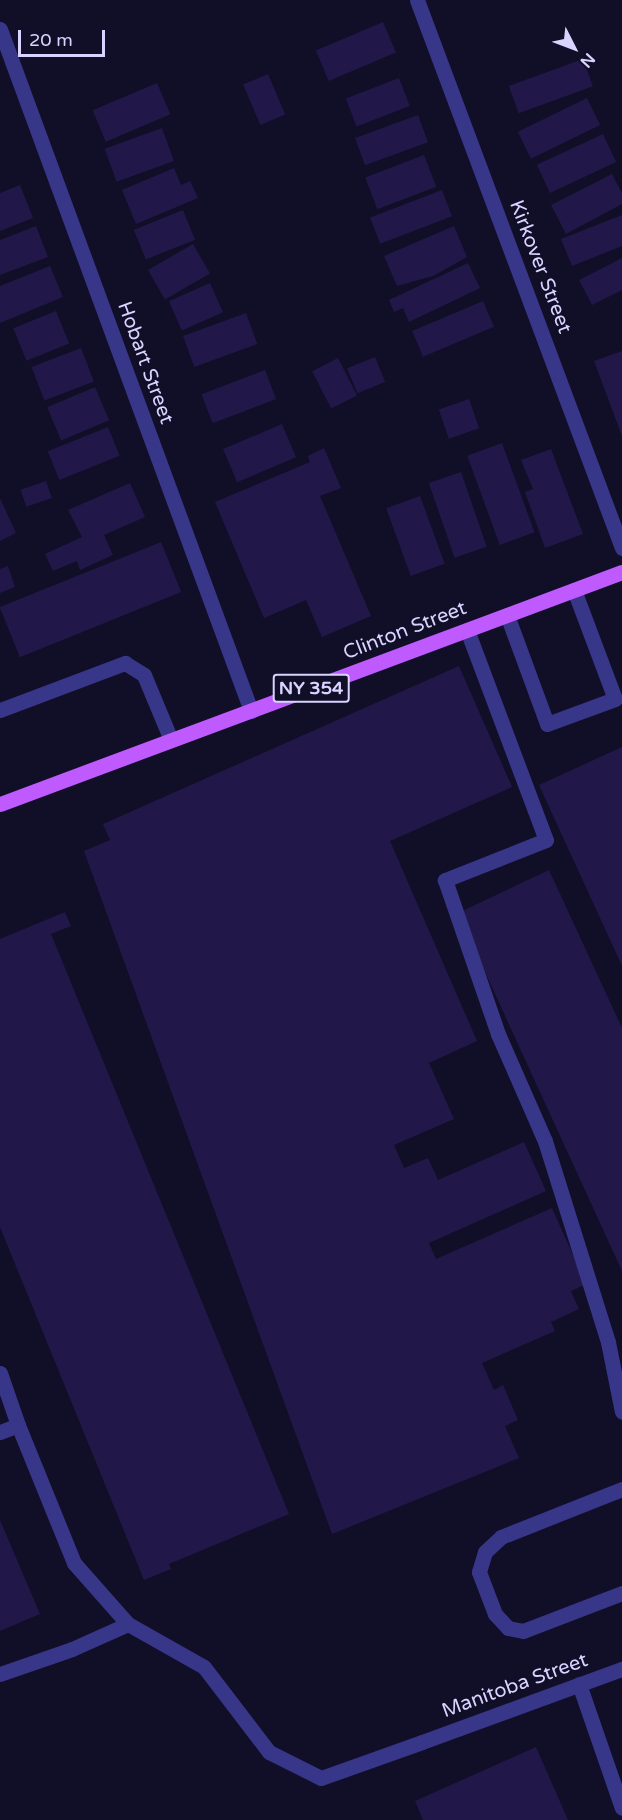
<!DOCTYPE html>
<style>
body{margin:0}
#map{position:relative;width:622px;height:1820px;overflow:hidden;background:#110e27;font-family:"Varela Round",sans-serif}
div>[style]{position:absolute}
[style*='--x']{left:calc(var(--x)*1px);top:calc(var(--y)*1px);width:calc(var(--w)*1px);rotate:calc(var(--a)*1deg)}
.building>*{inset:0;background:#211849;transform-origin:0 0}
.lane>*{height:15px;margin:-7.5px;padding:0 7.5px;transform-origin:7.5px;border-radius:7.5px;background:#373689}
.street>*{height:15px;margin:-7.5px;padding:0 7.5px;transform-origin:7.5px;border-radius:7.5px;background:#373689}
.primary>*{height:15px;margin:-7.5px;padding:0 7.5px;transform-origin:7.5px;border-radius:7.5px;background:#bf5aff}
span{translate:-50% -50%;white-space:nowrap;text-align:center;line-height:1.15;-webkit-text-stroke:5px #110e27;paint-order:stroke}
.shield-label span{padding:2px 4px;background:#110e27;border:2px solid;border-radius:4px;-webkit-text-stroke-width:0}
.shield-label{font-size:18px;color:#d8d3ff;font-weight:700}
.street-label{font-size:20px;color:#d8d3ff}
.north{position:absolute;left:544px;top:18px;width:60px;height:60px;-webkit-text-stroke:4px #110e27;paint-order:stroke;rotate:132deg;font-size:16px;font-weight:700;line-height:24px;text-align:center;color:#d8d3ff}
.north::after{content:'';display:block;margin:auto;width:21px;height:27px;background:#d8d3ff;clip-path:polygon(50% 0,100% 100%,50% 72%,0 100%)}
.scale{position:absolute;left:18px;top:30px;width:87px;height:27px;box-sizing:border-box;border:3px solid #d8d3ff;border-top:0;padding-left:8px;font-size:18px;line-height:21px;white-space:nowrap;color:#d8d3ff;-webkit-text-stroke:4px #110e27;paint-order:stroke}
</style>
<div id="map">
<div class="building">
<i style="left:383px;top:22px;width:33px;height:73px;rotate:67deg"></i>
<i style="left:583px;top:59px;width:29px;height:79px;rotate:70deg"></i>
<i style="left:268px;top:74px;width:44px;height:27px;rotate:67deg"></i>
<i style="left:399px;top:78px;width:30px;height:57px;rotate:69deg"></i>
<i style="left:157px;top:83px;width:34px;height:70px;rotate:67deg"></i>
<i style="left:587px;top:98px;width:30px;height:77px;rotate:64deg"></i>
<i style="left:418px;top:115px;width:29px;height:67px;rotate:70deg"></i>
<i style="left:162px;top:128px;width:35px;height:61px;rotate:70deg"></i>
<i style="left:603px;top:134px;width:31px;height:73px;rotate:65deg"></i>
<i style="left:424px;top:155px;width:34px;height:63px;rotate:69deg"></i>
<i style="clip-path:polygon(174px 168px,181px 185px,190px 181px,198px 198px,136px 224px,122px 190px)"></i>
<i style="clip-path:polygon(612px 174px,622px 193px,622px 204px,566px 234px,551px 205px)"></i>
<i style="clip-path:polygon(20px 185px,33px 218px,0 231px,0 193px)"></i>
<i style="left:442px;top:190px;width:28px;height:77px;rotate:69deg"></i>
<i style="left:183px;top:210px;width:32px;height:53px;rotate:68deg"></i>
<i style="clip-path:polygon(622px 215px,622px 246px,572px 266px,561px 239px)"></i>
<i style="clip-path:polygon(36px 226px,48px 257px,0 275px,0 240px)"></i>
<i style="clip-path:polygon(454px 226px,467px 257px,433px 276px,397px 286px,384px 256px)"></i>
<i style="left:193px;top:244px;width:34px;height:52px;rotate:60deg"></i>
<i style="clip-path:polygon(622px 258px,622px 290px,592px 305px,579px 280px)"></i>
<i style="clip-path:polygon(468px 263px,480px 288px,409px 322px,403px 308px,394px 312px,389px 300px)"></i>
<i style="clip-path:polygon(50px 266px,63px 297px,0 323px,0 286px)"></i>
<i style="left:210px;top:283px;width:32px;height:45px;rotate:66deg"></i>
<i style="left:483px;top:301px;width:28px;height:77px;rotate:67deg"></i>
<i style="left:56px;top:311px;width:35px;height:46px;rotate:68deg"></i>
<i style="left:246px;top:313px;width:33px;height:67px;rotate:70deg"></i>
<i style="left:81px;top:348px;width:36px;height:53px;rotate:69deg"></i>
<i style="clip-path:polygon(622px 351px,622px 436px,594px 361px)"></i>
<i style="left:375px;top:357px;width:27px;height:30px;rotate:68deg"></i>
<i style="left:338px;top:358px;width:42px;height:29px;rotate:63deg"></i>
<i style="left:265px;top:370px;width:31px;height:68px;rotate:69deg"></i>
<i style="left:95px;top:387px;width:36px;height:52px;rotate:67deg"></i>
<i style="left:469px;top:399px;width:31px;height:32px;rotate:71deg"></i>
<i style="left:282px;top:424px;width:36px;height:64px;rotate:67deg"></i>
<i style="left:108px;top:427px;width:31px;height:65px;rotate:68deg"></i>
<i style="left:502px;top:443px;width:95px;height:37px;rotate:70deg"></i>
<i style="clip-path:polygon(324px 448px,341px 488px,320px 496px,371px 616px,322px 637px,306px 600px,264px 618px,215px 502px,310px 462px,308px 456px)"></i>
<i style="clip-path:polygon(551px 449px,583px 534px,545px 548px,525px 492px,533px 489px,521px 460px)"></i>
<i style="left:461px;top:472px;width:79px;height:34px;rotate:71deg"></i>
<i style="left:46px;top:481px;width:18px;height:27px;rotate:71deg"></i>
<i style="clip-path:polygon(130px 483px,145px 517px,104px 535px,113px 555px,80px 570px,77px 561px,53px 571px,45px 554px,82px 537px,68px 510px)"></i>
<i style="left:420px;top:496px;width:72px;height:36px;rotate:70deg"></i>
<i style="clip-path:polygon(0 498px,16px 533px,0 541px)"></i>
<i style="left:161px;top:542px;width:54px;height:174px;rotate:68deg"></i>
<i style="clip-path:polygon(8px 566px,15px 587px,0 593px,0 569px)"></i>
<i style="clip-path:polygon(459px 666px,512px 787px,390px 841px,477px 1041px,429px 1063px,454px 1119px,394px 1145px,404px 1168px,428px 1158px,438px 1180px,524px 1142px,546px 1191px,429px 1243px,436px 1259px,552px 1208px,586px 1284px,571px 1291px,579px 1309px,551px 1322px,555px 1331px,482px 1363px,494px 1390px,503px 1385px,518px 1420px,505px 1426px,519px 1458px,332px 1534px,84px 851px,110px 840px,103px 824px)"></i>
<i style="clip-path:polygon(622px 747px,622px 966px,539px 785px)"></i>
<i style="clip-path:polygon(549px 870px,622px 1028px,622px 1271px,458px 913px)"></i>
<i style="clip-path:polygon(65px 912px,71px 926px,51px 934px,289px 1514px,169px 1564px,171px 1569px,144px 1580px,0 1227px,0 939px)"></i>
<i style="clip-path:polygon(0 1520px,40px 1614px,0 1631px)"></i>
<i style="clip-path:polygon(536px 1747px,568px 1820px,423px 1820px,415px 1801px)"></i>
</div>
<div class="lane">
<i style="--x:507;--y:615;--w:116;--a:69.8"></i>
<i style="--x:547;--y:724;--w:72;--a:-20.2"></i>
<i style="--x:615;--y:699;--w:116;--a:-110.6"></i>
<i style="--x:467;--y:630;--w:224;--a:69.4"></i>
<i style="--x:546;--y:840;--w:109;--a:158.4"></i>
<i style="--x:445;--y:880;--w:163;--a:71"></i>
<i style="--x:498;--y:1034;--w:117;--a:66.3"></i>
<i style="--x:545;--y:1141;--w:211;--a:72.6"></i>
<i style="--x:608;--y:1342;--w:71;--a:78.7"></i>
<i style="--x:0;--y:710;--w:134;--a:-20.6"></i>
<i style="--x:125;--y:663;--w:22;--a:32"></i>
<i style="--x:144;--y:675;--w:70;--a:67.4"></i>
<i style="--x:0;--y:1373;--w:55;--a:70.9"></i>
<i style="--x:0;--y:1432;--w:19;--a:-21"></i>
<i style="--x:18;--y:1425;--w:149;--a:67.9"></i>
<i style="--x:74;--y:1563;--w:81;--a:48.5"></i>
<i style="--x:128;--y:1624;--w:87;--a:29.5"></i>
<i style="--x:204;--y:1667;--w:107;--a:52.6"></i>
<i style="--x:269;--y:1752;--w:58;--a:26.6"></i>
<i style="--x:321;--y:1778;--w:107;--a:-19.6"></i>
<i style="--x:622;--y:1489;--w:130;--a:158.4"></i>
<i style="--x:501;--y:1537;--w:22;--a:137"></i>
<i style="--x:485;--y:1552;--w:21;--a:107"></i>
<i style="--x:479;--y:1572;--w:45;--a:69.1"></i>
<i style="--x:495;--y:1614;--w:19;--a:47"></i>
<i style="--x:508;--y:1628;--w:15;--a:11"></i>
<i style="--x:523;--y:1631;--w:106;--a:-21"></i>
<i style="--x:0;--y:1674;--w:76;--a:-19.1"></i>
<i style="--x:72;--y:1649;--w:61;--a:-24.1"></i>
<i style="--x:579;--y:1684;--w:131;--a:70.9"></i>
</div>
<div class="street">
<i style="--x:417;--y:0;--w:585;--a:69.49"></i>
<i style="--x:0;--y:29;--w:727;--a:69.79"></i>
<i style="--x:422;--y:1742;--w:213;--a:-20.1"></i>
</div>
<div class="primary">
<i style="--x:0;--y:804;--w:664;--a:-20.46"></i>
</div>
<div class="shield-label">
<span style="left:311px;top:688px">NY 354</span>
</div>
<div class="street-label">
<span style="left:540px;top:267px;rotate:69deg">Kirkover Street</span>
<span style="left:145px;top:363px;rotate:70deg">Hobart Street</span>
<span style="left:405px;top:631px;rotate:-21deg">Clinton Street</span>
<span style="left:515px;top:1686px;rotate:-20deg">Manitoba Street</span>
</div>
<div class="north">N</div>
<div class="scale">20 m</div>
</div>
